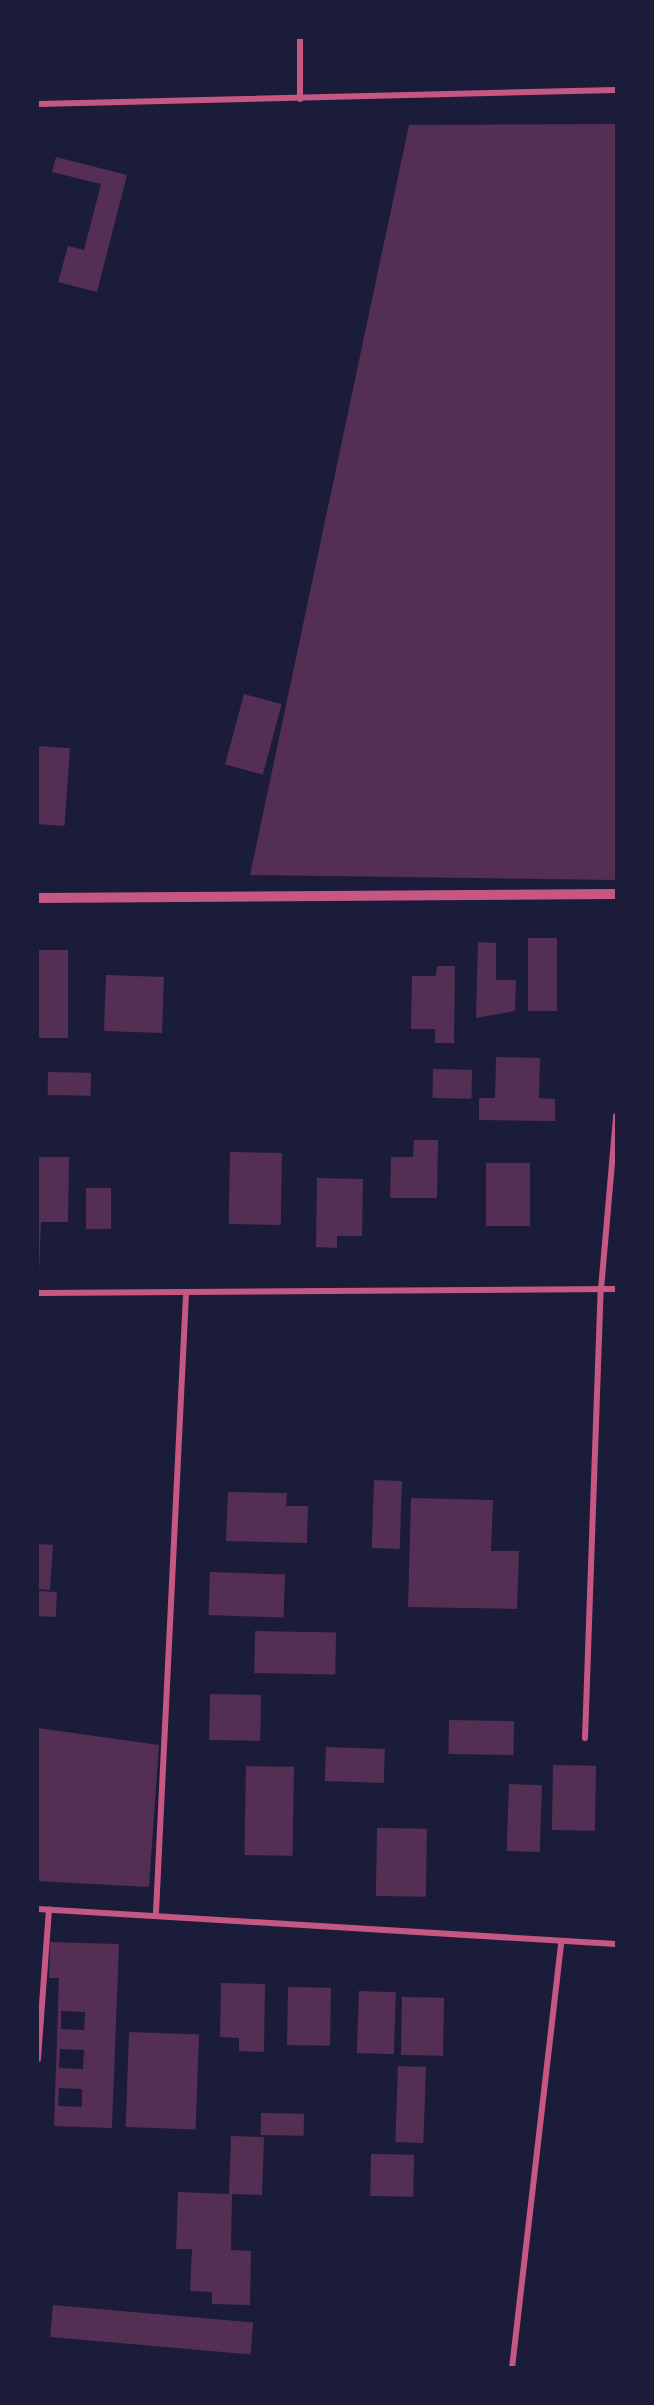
<!DOCTYPE html>
<style>
body{margin:0}
#map{position:relative;width:654px;height:2405px;overflow:hidden;background:#1b1b3a;font-family:Helvetica,sans-serif}
div>[style]{position:absolute}
[style*='--x']{left:calc(var(--x)*1px);top:calc(var(--y)*1px);width:calc(var(--w)*1px);rotate:calc(var(--a)*1deg)}
.building>*{inset:0;background:#542f53;transform-origin:0 0}
.minor>*{height:6px;margin:-3px;padding:0 3px;transform-origin:3px;border-radius:3px;background:#c65784}
.tertiary>*{height:10px;margin:-5px;padding:0 5px;transform-origin:5px;border-radius:5px;background:#c65784}
span{translate:-50% -50%;white-space:nowrap;text-align:center;line-height:1.15;-webkit-text-stroke:6px #1b1b3a;paint-order:stroke}
.frame{position:absolute;inset:0;border:39px solid #1b1b3a;pointer-events:none}
</style>
<div id="map">
<div class="building">
<i style="clip-path:polygon(616px 124px,616px 880px,250px 875px,409px 125px)"></i>
<i style="clip-path:polygon(56px 157px,127px 175px,97px 292px,58px 282px,68px 246px,84px 250px,101px 184px,52px 172px)"></i>
<i style="left:244px;top:694px;width:39px;height:73px;rotate:15deg"></i>
<i style="left:38px;top:746px;width:32px;height:78px;rotate:4deg"></i>
<i style="left:528px;top:938px;width:29px;height:73px"></i>
<i style="clip-path:polygon(478px 942px,496px 943px,496px 980px,516px 980px,515px 1011px,476px 1018px)"></i>
<i style="left:38px;top:950px;width:30px;height:88px"></i>
<i style="clip-path:polygon(437px 966px,455px 966px,454px 1043px,435px 1043px,435px 1029px,411px 1029px,412px 976px,436px 976px)"></i>
<i style="left:106px;top:975px;width:58px;height:56px;rotate:2deg"></i>
<i style="clip-path:polygon(496px 1057px,540px 1058px,539px 1098px,555px 1099px,555px 1121px,479px 1120px,479px 1098px,495px 1098px)"></i>
<i style="left:433px;top:1069px;width:39px;height:29px;rotate:1deg"></i>
<i style="left:48px;top:1072px;width:43px;height:23px;rotate:1deg"></i>
<i style="clip-path:polygon(414px 1140px,438px 1140px,437px 1198px,390px 1198px,391px 1157px,413px 1157px)"></i>
<i style="left:230px;top:1152px;width:52px;height:72px;rotate:1deg"></i>
<i style="clip-path:polygon(38px 1157px,69px 1157px,68px 1222px,41px 1222px,39px 1273px)"></i>
<i style="left:486px;top:1163px;width:44px;height:63px"></i>
<i style="clip-path:polygon(317px 1178px,363px 1179px,362px 1236px,337px 1236px,337px 1248px,316px 1247px)"></i>
<i style="left:86px;top:1188px;width:25px;height:41px"></i>
<i style="left:374px;top:1480px;width:28px;height:68px;rotate:2deg"></i>
<i style="clip-path:polygon(228px 1492px,287px 1493px,286px 1506px,308px 1506px,307px 1543px,226px 1541px)"></i>
<i style="clip-path:polygon(411px 1498px,493px 1500px,491px 1551px,519px 1551px,517px 1609px,408px 1607px)"></i>
<i style="left:38px;top:1544px;width:15px;height:45px;rotate:4deg"></i>
<i style="left:210px;top:1572px;width:75px;height:43px;rotate:2deg"></i>
<i style="left:38px;top:1591px;width:19px;height:25px;rotate:3deg"></i>
<i style="left:255px;top:1631px;width:81px;height:42px;rotate:1deg"></i>
<i style="left:210px;top:1694px;width:51px;height:46px;rotate:1deg"></i>
<i style="left:449px;top:1720px;width:65px;height:34px;rotate:1deg"></i>
<i style="clip-path:polygon(38px 1728px,159px 1745px,149px 1887px,38px 1881px)"></i>
<i style="left:326px;top:1747px;width:59px;height:34px;rotate:2deg"></i>
<i style="left:553px;top:1765px;width:43px;height:65px;rotate:1deg"></i>
<i style="left:246px;top:1766px;width:48px;height:89px;rotate:1deg"></i>
<i style="left:509px;top:1784px;width:33px;height:67px;rotate:2deg"></i>
<i style="left:377px;top:1828px;width:50px;height:68px;rotate:1deg"></i>
<i style="clip-path:polygon(evenodd,50px 1942px,119px 1944px,112px 2128px,54px 2126px,59px 1978px,49px 1978px,50px 1942px,61px 2011px,85px 2012px,84px 2030px,61px 2029px,61px 2011px,50px 1942px,60px 2049px,84px 2050px,83px 2069px,59px 2068px,60px 2049px,50px 1942px,59px 2088px,82px 2089px,82px 2107px,58px 2106px,59px 2088px)"></i>
<i style="clip-path:polygon(221px 1983px,265px 1984px,264px 2052px,239px 2051px,239px 2038px,220px 2037px)"></i>
<i style="left:288px;top:1987px;width:43px;height:58px;rotate:1deg"></i>
<i style="left:359px;top:1991px;width:37px;height:62px;rotate:2deg"></i>
<i style="left:402px;top:1997px;width:42px;height:58px;rotate:1deg"></i>
<i style="left:129px;top:2032px;width:70px;height:95px;rotate:2deg"></i>
<i style="left:398px;top:2066px;width:28px;height:76px;rotate:2deg"></i>
<i style="left:261px;top:2113px;width:43px;height:22px;rotate:1deg"></i>
<i style="clip-path:polygon(231px 2136px,264px 2137px,262px 2195px,232px 2194px,231px 2250px,251px 2251px,250px 2305px,212px 2304px,212px 2292px,190px 2291px,192px 2249px,176px 2249px,178px 2192px,229px 2194px)"></i>
<i style="left:371px;top:2154px;width:43px;height:42px;rotate:1deg"></i>
<i style="left:53px;top:2305px;width:201px;height:32px;rotate:5deg"></i>
</div>
<div class="minor">
<i style="--x:300;--y:38;--w:61;--a:90"></i>
<i style="--x:38;--y:104;--w:578;--a:-1.39"></i>
<i style="--x:38;--y:1293;--w:578;--a:-0.4"></i>
<i style="--x:585;--y:1738;--w:449;--a:-88"></i>
<i style="--x:601;--y:1289;--w:174;--a:-85"></i>
<i style="--x:38;--y:1909;--w:579;--a:3.47"></i>
<i style="--x:156;--y:1912;--w:619;--a:-87.22"></i>
<i style="--x:38;--y:2059;--w:150;--a:-85.8"></i>
<i style="--x:512;--y:2368;--w:429;--a:-83.4"></i>
</div>
<div class="tertiary">
<i style="--x:38;--y:898;--w:578;--a:-0.4"></i>
</div>
<div class="frame"></div>
</div>
